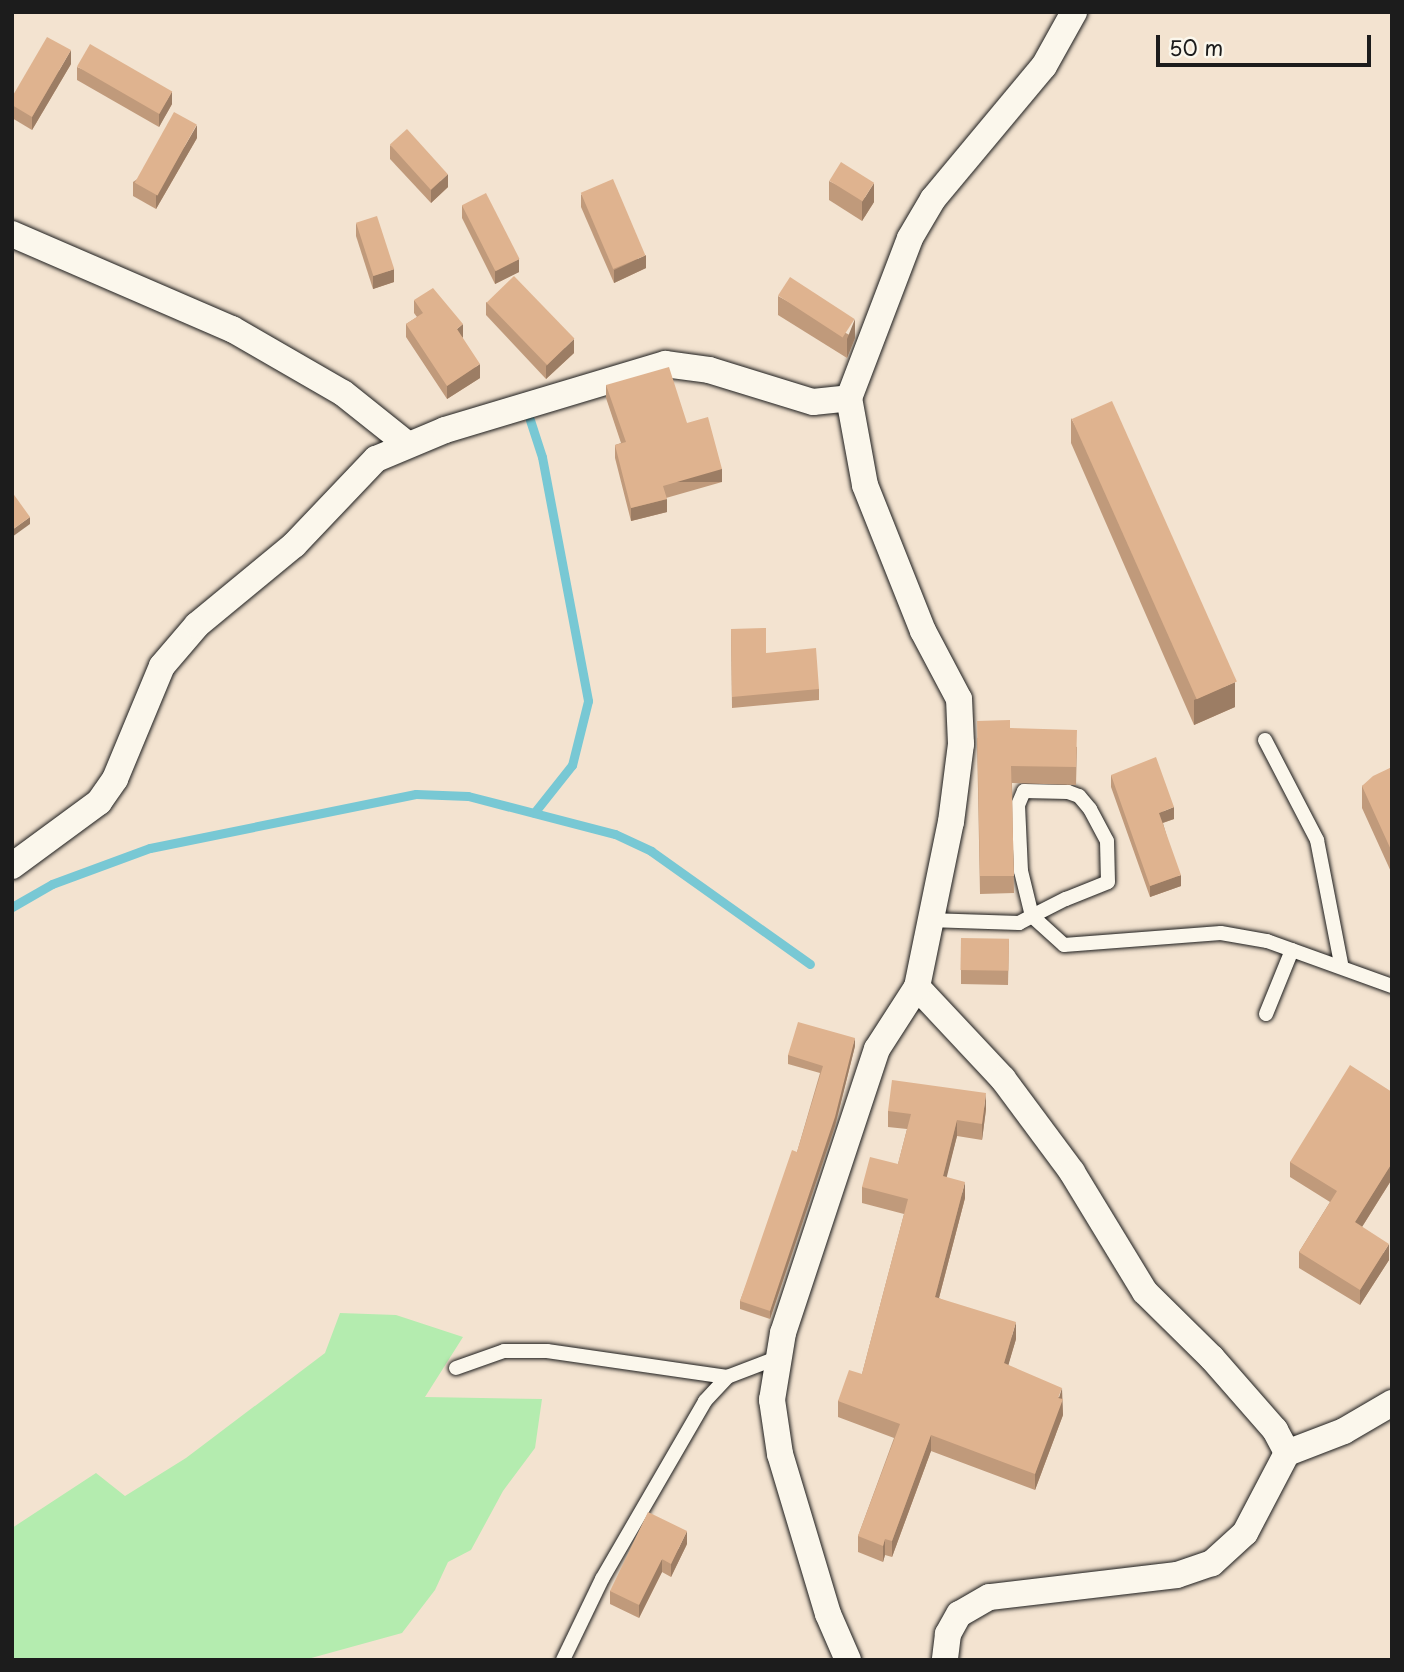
<!DOCTYPE html>
<style>
body{margin:0}
#map{position:relative;width:1404px;height:1672px;overflow:hidden;background:#f3e3d0;font-family:"Playpen Sans",sans-serif}
div>[style]{position:absolute}
[style*='--x']{left:calc(var(--x)*1px);top:calc(var(--y)*1px);width:calc(var(--w)*1px);rotate:calc(var(--a)*1deg)}
.green>*{inset:0;background:#b4ecaf}
.stream>*{height:9px;margin:-4.5px;padding:0 4.5px;transform-origin:4.5px;border-radius:4.5px;background:#78c8d4}
.roads{filter:drop-shadow(0 0 2px #1c1c1c) drop-shadow(0 0 2px #1c1c1c)}
.lane>*{height:14px;margin:-7px;padding:0 7px;transform-origin:7px;border-radius:7px;background:#fbf7ec}
.street>*{height:26px;margin:-13px;padding:0 13px;transform-origin:13px;border-radius:13px;background:#fbf7ec}
.wall>*{inset:0;background:#c09a7b}
.shaded-wall>*{inset:0;background:#9c7d64;transform-origin:0 0}
.building>*{inset:0;background:#dfb38f;transform-origin:0 0}
span{translate:-50% -50%;white-space:nowrap;text-align:center;line-height:1.15;-webkit-text-stroke:5px #fbf7ec;paint-order:stroke}
.frame{position:absolute;inset:0;border:14px solid #1c1c1c;pointer-events:none}
.scale{position:absolute;left:1156px;top:35px;width:215px;height:32px;box-sizing:border-box;border:4px solid #1c1c1c;border-top:0;padding-left:9px;font-size:21px;line-height:24px;white-space:nowrap;color:#1c1c1c;-webkit-text-stroke:5px #fbf7ec;paint-order:stroke}
</style>
<div id="map">
<div class="green">
<i style="clip-path:polygon(340px 1313px,396px 1315px,463px 1337px,425px 1397px,542px 1399px,535px 1448px,503px 1491px,471px 1550px,448px 1562px,435px 1590px,402px 1633px,304px 1660px,12px 1660px,12px 1528px,96px 1473px,125px 1496px,186px 1458px,325px 1353px)"></i>
</div>
<div class="stream">
<i style="--x:530;--y:420;--w:39;--a:72"></i>
<i style="--x:542;--y:457;--w:248;--a:79.3"></i>
<i style="--x:588;--y:701;--w:66;--a:104"></i>
<i style="--x:572;--y:765;--w:61;--a:128.4"></i>
<i style="--x:12;--y:907;--w:46;--a:-29.9"></i>
<i style="--x:52;--y:884;--w:104;--a:-20.2"></i>
<i style="--x:150;--y:848;--w:271;--a:-11.5"></i>
<i style="--x:416;--y:794;--w:52;--a:2.2"></i>
<i style="--x:468;--y:796;--w:152;--a:14.5"></i>
<i style="--x:615;--y:834;--w:40;--a:25"></i>
<i style="--x:651;--y:851;--w:195;--a:35.4"></i>
</div>
<div class="roads">
<div class="lane">
<i style="--x:1265;--y:740;--w:113;--a:62.5"></i>
<i style="--x:1317;--y:840;--w:126;--a:79"></i>
<i style="--x:928;--y:920;--w:91;--a:1.9"></i>
<i style="--x:1019;--y:923;--w:15;--a:-28"></i>
<i style="--x:1032;--y:916;--w:38;--a:-27"></i>
<i style="--x:1066;--y:899;--w:45;--a:-22"></i>
<i style="--x:1108;--y:882;--w:41;--a:-91.4"></i>
<i style="--x:1107;--y:841;--w:36;--a:-118"></i>
<i style="--x:1090;--y:809;--w:17;--a:-130"></i>
<i style="--x:1079;--y:796;--w:12;--a:-160"></i>
<i style="--x:1068;--y:792;--w:44;--a:-178.7"></i>
<i style="--x:1024;--y:791;--w:15;--a:113"></i>
<i style="--x:1018;--y:805;--w:66;--a:87.4"></i>
<i style="--x:1021;--y:871;--w:46;--a:76.3"></i>
<i style="--x:1032;--y:916;--w:43;--a:42.2"></i>
<i style="--x:1064;--y:945;--w:157;--a:-4.4"></i>
<i style="--x:1221;--y:933;--w:47;--a:9.9"></i>
<i style="--x:1267;--y:941;--w:133;--a:19.8"></i>
<i style="--x:1266;--y:1014;--w:69;--a:-67.9"></i>
<i style="--x:456;--y:1368;--w:51;--a:-19.5"></i>
<i style="--x:504;--y:1351;--w:43;--a:0"></i>
<i style="--x:547;--y:1351;--w:182;--a:8.2"></i>
<i style="--x:563;--y:1660;--w:90;--a:-64.3"></i>
<i style="--x:602;--y:1579;--w:206;--a:-59.9"></i>
<i style="--x:705;--y:1401;--w:33;--a:-47"></i>
<i style="--x:727;--y:1377;--w:56;--a:-21"></i>
</div>
<div class="street">
<i style="--x:12;--y:234;--w:240;--a:23.4"></i>
<i style="--x:232;--y:329;--w:128;--a:30"></i>
<i style="--x:343;--y:393;--w:82;--a:38.6"></i>
<i style="--x:12;--y:866;--w:108;--a:-36.3"></i>
<i style="--x:99;--y:802;--w:28;--a:-55"></i>
<i style="--x:115;--y:779;--w:122;--a:-67.4"></i>
<i style="--x:162;--y:666;--w:54;--a:-49.5"></i>
<i style="--x:197;--y:625;--w:126;--a:-39.5"></i>
<i style="--x:294;--y:545;--w:119;--a:-46.4"></i>
<i style="--x:376;--y:459;--w:75;--a:-22.8"></i>
<i style="--x:445;--y:430;--w:230;--a:-16.7"></i>
<i style="--x:665;--y:364;--w:44;--a:7.8"></i>
<i style="--x:709;--y:370;--w:109;--a:17.1"></i>
<i style="--x:813;--y:402;--w:36;--a:-6"></i>
<i style="--x:917;--y:987;--w:126;--a:46.9"></i>
<i style="--x:1003;--y:1079;--w:116;--a:53.4"></i>
<i style="--x:1072;--y:1172;--w:140;--a:58.7"></i>
<i style="--x:1145;--y:1292;--w:94;--a:44.6"></i>
<i style="--x:1212;--y:1358;--w:96;--a:48.8"></i>
<i style="--x:1275;--y:1430;--w:26;--a:62"></i>
<i style="--x:1287;--y:1453;--w:90;--a:117.7"></i>
<i style="--x:1245;--y:1533;--w:45;--a:137.7"></i>
<i style="--x:1212;--y:1563;--w:37;--a:161"></i>
<i style="--x:1177;--y:1575;--w:189;--a:173.3"></i>
<i style="--x:989;--y:1597;--w:34;--a:150"></i>
<i style="--x:959;--y:1614;--w:23;--a:119"></i>
<i style="--x:948;--y:1634;--w:26;--a:97"></i>
<i style="--x:1287;--y:1453;--w:61;--a:-21.1"></i>
<i style="--x:1344;--y:1431;--w:56;--a:-30.3"></i>
<i style="--x:848;--y:1660;--w:50;--a:-113.5"></i>
<i style="--x:828;--y:1614;--w:167;--a:-106.7"></i>
<i style="--x:780;--y:1454;--w:55;--a:-98.4"></i>
<i style="--x:772;--y:1400;--w:68;--a:-80.7"></i>
<i style="--x:783;--y:1333;--w:299;--a:-71.7"></i>
<i style="--x:877;--y:1049;--w:74;--a:-57.2"></i>
<i style="--x:917;--y:987;--w:168;--a:-78.4"></i>
<i style="--x:951;--y:822;--w:79;--a:-82.7"></i>
<i style="--x:961;--y:744;--w:45;--a:-92.5"></i>
<i style="--x:959;--y:699;--w:77;--a:-117.9"></i>
<i style="--x:923;--y:631;--w:157;--a:-111.7"></i>
<i style="--x:865;--y:485;--w:88;--a:-100.4"></i>
<i style="--x:849;--y:398;--w:171;--a:-69.1"></i>
<i style="--x:910;--y:238;--w:45;--a:-59.5"></i>
<i style="--x:933;--y:199;--w:173;--a:-50.2"></i>
<i style="--x:1044;--y:66;--w:62;--a:-60.9"></i>
</div>
</div>
<div class="wall">
<i style="clip-path:polygon(71px 64px,32px 130px,12px 118px,12px 97px)"></i>
<i style="clip-path:polygon(77px 67px,172px 104px,159px 127px,77px 80px)"></i>
<i style="clip-path:polygon(197px 138px,156px 209px,133px 196px,133px 182px)"></i>
<i style="clip-path:polygon(390px 145px,448px 187px,431px 203px,390px 159px)"></i>
<i style="clip-path:polygon(829px 181px,874px 202px,862px 221px,829px 200px)"></i>
<i style="clip-path:polygon(581px 194px,646px 268px,614px 283px,581px 207px)"></i>
<i style="clip-path:polygon(462px 205px,519px 272px,495px 284px,462px 218px)"></i>
<i style="clip-path:polygon(356px 223px,394px 282px,373px 289px,356px 236px)"></i>
<i style="clip-path:polygon(778px 296px,855px 338px,847px 358px,778px 315px)"></i>
<i style="clip-path:polygon(414px 300px,463px 337px,462px 338px,480px 378px,447px 399px,406px 337px,406px 324px,417px 317px,414px 313px)"></i>
<i style="clip-path:polygon(486px 302px,574px 353px,546px 379px,486px 315px)"></i>
<i style="clip-path:polygon(606px 385px,687px 423px,722px 482px,666px 498px,667px 512px,631px 521px,615px 458px,615px 445px,621px 443px,606px 398px)"></i>
<i style="clip-path:polygon(1071px 418px,1235px 707px,1194px 725px,1071px 443px)"></i>
<i style="clip-path:polygon(731px 629px,819px 689px,819px 700px,732px 708px)"></i>
<i style="clip-path:polygon(1010px 728px,1077px 747px,1076px 785px,1012px 783px,1014px 893px,980px 894px,977px 738px)"></i>
<i style="clip-path:polygon(1392px 767px,1392px 874px,1362px 808px,1362px 786px)"></i>
<i style="clip-path:polygon(1111px 775px,1174px 819px,1163px 823px,1181px 886px,1150px 897px,1111px 787px)"></i>
<i style="clip-path:polygon(1009px 939px,1008px 985px,961px 984px,961px 970px)"></i>
<i style="clip-path:polygon(855px 1046px,835px 1126px,770px 1319px,740px 1309px,740px 1301px,797px 1152px,820px 1073px,788px 1064px,788px 1055px)"></i>
<i style="clip-path:polygon(1392px 1092px,1392px 1179px,1362px 1227px,1389px 1260px,1360px 1305px,1299px 1268px,1299px 1252px,1330px 1202px,1290px 1177px,1290px 1162px)"></i>
<i style="clip-path:polygon(986px 1109px,982px 1140px,957px 1136px,946px 1177px,965px 1198px,939px 1298px,1016px 1339px,1008px 1365px,1062px 1399px,1063px 1415px,1035px 1490px,931px 1451px,892px 1557px,885px 1555px,883px 1562px,858px 1552px,858px 1536px,894px 1438px,838px 1417px,838px 1401px,862px 1374px,904px 1214px,862px 1203px,862px 1187px,898px 1164px,907px 1129px,888px 1127px,888px 1111px)"></i>
<i style="clip-path:polygon(687px 1544px,671px 1577px,662px 1572px,639px 1618px,610px 1604px,610px 1591px)"></i>
</div>
<div class="shaded-wall">
<i style="clip-path:polygon(71px 50px,71px 64px,32px 130px,32px 117px)"></i>
<i style="clip-path:polygon(172px 91px,172px 104px,159px 127px,159px 114px)"></i>
<i style="clip-path:polygon(197px 125px,197px 138px,156px 209px,156px 196px)"></i>
<i style="clip-path:polygon(448px 174px,448px 187px,431px 203px,431px 190px)"></i>
<i style="clip-path:polygon(874px 183px,874px 202px,862px 221px,862px 202px)"></i>
<i style="clip-path:polygon(646px 255px,646px 268px,614px 283px,614px 270px)"></i>
<i style="clip-path:polygon(519px 259px,519px 272px,495px 284px,495px 270px)"></i>
<i style="clip-path:polygon(394px 269px,394px 282px,373px 289px,373px 276px)"></i>
<i style="clip-path:polygon(855px 319px,855px 338px,847px 358px,847px 339px)"></i>
<i style="clip-path:polygon(463px 324px,463px 337px,457px 342px,457px 329px)"></i>
<i style="clip-path:polygon(574px 339px,574px 353px,546px 379px,546px 366px)"></i>
<i style="clip-path:polygon(480px 364px,480px 378px,447px 399px,447px 386px)"></i>
<i style="left:722px;top:469px;width:13px;height:61px;rotate:90deg"></i>
<i style="clip-path:polygon(667px 499px,667px 512px,631px 521px,631px 508px)"></i>
<i style="clip-path:polygon(30px 517px,30px 524px,12px 537px,12px 530px)"></i>
<i style="clip-path:polygon(1235px 682px,1235px 707px,1194px 725px,1194px 700px)"></i>
<i style="clip-path:polygon(1174px 807px,1174px 819px,1159px 824px,1159px 813px)"></i>
<i style="clip-path:polygon(1181px 875px,1181px 886px,1150px 897px,1150px 886px)"></i>
<i style="clip-path:polygon(855px 1038px,855px 1046px,835px 1126px,770px 1319px,770px 1311px)"></i>
<i style="clip-path:polygon(986px 1093px,986px 1109px,982px 1140px,982px 1124px)"></i>
<i style="clip-path:polygon(957px 1120px,957px 1136px,943px 1192px,943px 1176px)"></i>
<i style="clip-path:polygon(1392px 1163px,1392px 1179px,1355px 1238px,1355px 1222px)"></i>
<i style="clip-path:polygon(965px 1182px,965px 1198px,935px 1313px,935px 1297px)"></i>
<i style="clip-path:polygon(1389px 1244px,1389px 1260px,1360px 1305px,1360px 1290px)"></i>
<i style="clip-path:polygon(1016px 1322px,1016px 1339px,1004px 1380px,1004px 1363px)"></i>
<i style="clip-path:polygon(1062px 1388px,1063px 1415px,1035px 1490px,1035px 1474px)"></i>
<i style="clip-path:polygon(931px 1435px,931px 1451px,892px 1557px,892px 1541px)"></i>
<i style="clip-path:polygon(687px 1531px,687px 1544px,671px 1577px,671px 1564px)"></i>
<i style="clip-path:polygon(885px 1539px,885px 1555px,883px 1562px,883px 1546px)"></i>
<i style="clip-path:polygon(662px 1559px,662px 1572px,639px 1618px,639px 1605px)"></i>
</div>
<div class="building">
<i style="clip-path:polygon(47px 37px,71px 50px,32px 117px,12px 105px,12px 97px)"></i>
<i style="left:90px;top:44px;width:95px;height:26px;rotate:30deg"></i>
<i style="left:174px;top:112px;width:26px;height:81px;rotate:29deg"></i>
<i style="left:407px;top:129px;width:61px;height:23px;rotate:48deg"></i>
<i style="left:841px;top:162px;width:39px;height:22px;rotate:32deg"></i>
<i style="left:613px;top:179px;width:83px;height:35px;rotate:67deg"></i>
<i style="left:486px;top:193px;width:74px;height:27px;rotate:63deg"></i>
<i style="left:377px;top:216px;width:56px;height:22px;rotate:72deg"></i>
<i style="left:514px;top:276px;width:87px;height:38px;rotate:46deg"></i>
<i style="left:790px;top:277px;width:77px;height:22px;rotate:33deg"></i>
<i style="clip-path:polygon(433px 288px,463px 324px,457px 329px,480px 364px,447px 386px,406px 324px,423px 313px,414px 300px)"></i>
<i style="clip-path:polygon(669px 367px,687px 423px,708px 417px,722px 469px,663px 486px,667px 499px,631px 508px,615px 445px,626px 442px,606px 385px)"></i>
<i style="left:1112px;top:401px;width:307px;height:44px;rotate:66deg"></i>
<i style="clip-path:polygon(12px 492px,30px 517px,12px 530px)"></i>
<i style="clip-path:polygon(766px 628px,766px 653px,816px 648px,819px 689px,732px 697px,731px 629px)"></i>
<i style="clip-path:polygon(1010px 720px,1010px 728px,1077px 730px,1076px 767px,1011px 766px,1014px 876px,980px 876px,977px 721px)"></i>
<i style="clip-path:polygon(1156px 757px,1174px 807px,1159px 813px,1181px 875px,1150px 886px,1111px 775px)"></i>
<i style="clip-path:polygon(1392px 767px,1392px 852px,1362px 786px,1373px 776px)"></i>
<i style="left:961px;top:938px;width:48px;height:32px;rotate:1deg"></i>
<i style="clip-path:polygon(798px 1022px,855px 1038px,835px 1117px,770px 1311px,740px 1301px,792px 1150px,797px 1152px,823px 1066px,788px 1055px)"></i>
<i style="clip-path:polygon(1350px 1065px,1392px 1092px,1392px 1163px,1355px 1222px,1389px 1244px,1360px 1290px,1299px 1252px,1337px 1191px,1290px 1162px)"></i>
<i style="clip-path:polygon(892px 1080px,986px 1093px,982px 1124px,957px 1120px,943px 1176px,965px 1182px,935px 1297px,1016px 1322px,1004px 1363px,1062px 1388px,1058px 1398px,1063px 1399px,1035px 1474px,931px 1435px,892px 1541px,885px 1539px,883px 1546px,858px 1536px,900px 1424px,838px 1401px,849px 1370px,862px 1374px,908px 1199px,862px 1187px,870px 1157px,898px 1164px,911px 1114px,888px 1111px)"></i>
<i style="clip-path:polygon(648px 1512px,687px 1531px,671px 1564px,662px 1559px,639px 1605px,610px 1591px)"></i>
</div>
<div class="frame"></div>
<div class="scale">50 m</div>
</div>
